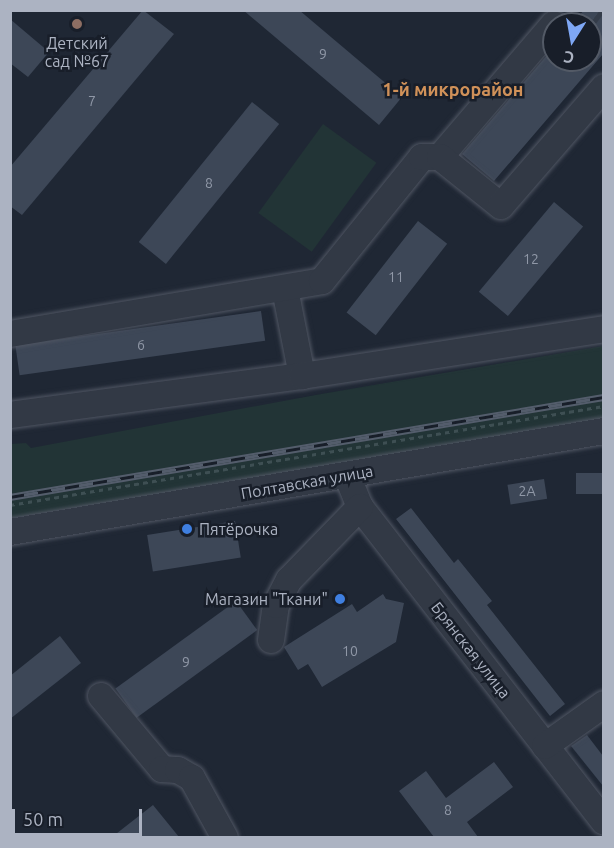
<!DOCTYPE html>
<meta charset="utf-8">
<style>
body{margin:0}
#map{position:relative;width:614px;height:848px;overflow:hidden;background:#1f2734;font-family:Ubuntu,sans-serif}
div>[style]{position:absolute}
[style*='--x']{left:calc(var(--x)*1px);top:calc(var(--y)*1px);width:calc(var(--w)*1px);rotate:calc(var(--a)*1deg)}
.green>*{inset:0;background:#223436;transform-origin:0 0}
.building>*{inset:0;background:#3d4757;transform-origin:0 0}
.minor-tunnel>*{height:26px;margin-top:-13px;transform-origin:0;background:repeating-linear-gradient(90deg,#343c49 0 26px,transparent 0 39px)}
.path>*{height:3px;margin-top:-1.5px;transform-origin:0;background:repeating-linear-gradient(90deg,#3e4f53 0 4.5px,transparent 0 9px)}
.roads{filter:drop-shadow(0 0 2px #505663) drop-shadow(0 0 2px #505663)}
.minor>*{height:26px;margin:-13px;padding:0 13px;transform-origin:13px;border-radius:13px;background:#323945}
.rail>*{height:7px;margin-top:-3.5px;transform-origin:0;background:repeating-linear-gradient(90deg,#181e29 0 14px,#545d6c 0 28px);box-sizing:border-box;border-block:2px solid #545d6c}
.dots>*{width:16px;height:16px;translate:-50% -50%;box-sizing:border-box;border:3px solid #181e29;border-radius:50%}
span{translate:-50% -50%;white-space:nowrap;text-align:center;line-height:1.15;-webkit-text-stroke:5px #181e29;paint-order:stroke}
.number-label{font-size:14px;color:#9098a7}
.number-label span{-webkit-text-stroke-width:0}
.poi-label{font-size:16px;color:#acb3c2}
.left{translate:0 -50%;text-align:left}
.right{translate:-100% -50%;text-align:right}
.street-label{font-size:16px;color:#acb3c2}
.neighbourhood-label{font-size:18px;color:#d09159;font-weight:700}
.frame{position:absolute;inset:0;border:12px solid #acb3c2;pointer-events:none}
.north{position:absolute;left:542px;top:12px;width:60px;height:60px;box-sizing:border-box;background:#181e29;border:2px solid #535a66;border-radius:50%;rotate:191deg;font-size:16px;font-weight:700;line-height:24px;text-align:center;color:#acb3c2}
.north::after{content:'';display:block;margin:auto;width:21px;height:27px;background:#7ea7f5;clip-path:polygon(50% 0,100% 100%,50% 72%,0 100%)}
.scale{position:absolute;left:12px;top:809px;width:130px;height:27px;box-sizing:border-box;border:3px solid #acb3c2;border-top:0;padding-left:8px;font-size:18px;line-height:21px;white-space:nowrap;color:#acb3c2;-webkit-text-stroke:4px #181e29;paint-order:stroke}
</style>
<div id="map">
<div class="green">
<i style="left:323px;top:124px;width:66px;height:110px;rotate:36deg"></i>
<i style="clip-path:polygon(603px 346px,603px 422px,11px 518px,11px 444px,26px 443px,31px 448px,321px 394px)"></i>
</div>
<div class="building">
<i style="clip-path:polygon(143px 10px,174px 34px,22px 215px,10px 206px,10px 167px)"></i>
<i style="clip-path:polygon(243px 10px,299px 10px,402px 97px,379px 125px)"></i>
<i style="clip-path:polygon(584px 10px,603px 10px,603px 54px,494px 181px,462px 154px,554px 47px,554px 60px,590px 60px,590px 24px,572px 24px)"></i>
<i style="clip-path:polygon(10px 19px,49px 52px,28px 77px,10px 63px)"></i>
<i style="left:252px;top:102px;width:35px;height:180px;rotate:39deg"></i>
<i style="left:554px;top:202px;width:38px;height:117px;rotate:40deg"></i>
<i style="left:418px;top:221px;width:37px;height:116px;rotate:38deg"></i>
<i style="left:261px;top:311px;width:30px;height:248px;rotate:82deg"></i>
<i style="left:603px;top:473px;width:21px;height:27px;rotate:90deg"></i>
<i style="left:544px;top:479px;width:20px;height:37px;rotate:81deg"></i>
<i style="clip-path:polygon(411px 508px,454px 563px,458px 559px,492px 601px,487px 605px,565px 704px,550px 716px,396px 519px)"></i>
<i style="left:235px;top:521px;width:37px;height:89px;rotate:81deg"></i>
<i style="clip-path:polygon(383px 594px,386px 599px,404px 603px,396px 642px,322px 687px,308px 664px,298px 670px,284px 647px,352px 604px,357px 612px)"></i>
<i style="left:236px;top:601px;width:36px;height:149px;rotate:54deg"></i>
<i style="clip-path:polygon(60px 636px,81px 663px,10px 719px,10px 676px)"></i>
<i style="clip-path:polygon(587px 735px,603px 756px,603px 786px,571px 746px)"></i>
<i style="clip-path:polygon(494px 762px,513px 787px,467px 822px,478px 837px,434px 837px,399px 791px,426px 771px,446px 798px)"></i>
<i style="clip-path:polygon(153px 805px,179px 837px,112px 837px)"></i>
</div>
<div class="minor-tunnel">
<i style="--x:600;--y:10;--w:5;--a:37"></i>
</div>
<div class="path">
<i style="--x:10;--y:505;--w:602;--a:-9.46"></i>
</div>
<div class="roads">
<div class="minor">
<i style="--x:440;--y:157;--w:175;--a:-49.4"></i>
<i style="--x:285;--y:289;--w:89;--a:78.9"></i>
<i style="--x:10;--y:334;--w:316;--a:-9.6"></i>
<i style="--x:322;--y:281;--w:159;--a:-51.1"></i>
<i style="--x:422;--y:157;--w:18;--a:0"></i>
<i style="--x:440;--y:157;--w:78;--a:38.8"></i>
<i style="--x:501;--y:206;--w:157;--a:-49.1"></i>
<i style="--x:10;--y:415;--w:295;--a:-7.6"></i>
<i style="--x:302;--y:376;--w:306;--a:-8.8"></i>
<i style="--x:347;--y:475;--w:35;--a:68"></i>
<i style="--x:360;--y:507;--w:398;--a:52.2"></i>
<i style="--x:10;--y:532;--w:603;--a:-9.65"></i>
<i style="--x:271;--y:640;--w:35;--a:-82"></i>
<i style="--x:276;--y:605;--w:28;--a:-63"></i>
<i style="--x:289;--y:580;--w:102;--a:-45.8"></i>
<i style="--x:101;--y:696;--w:95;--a:50.1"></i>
<i style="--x:162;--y:769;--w:16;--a:4"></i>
<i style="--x:178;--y:770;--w:16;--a:30"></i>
<i style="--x:192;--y:778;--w:68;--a:61.2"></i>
<i style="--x:545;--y:746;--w:72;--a:-35.4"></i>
</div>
</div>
<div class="rail">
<i style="--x:10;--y:497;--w:602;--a:-9.56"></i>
</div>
<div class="dots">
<i style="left:77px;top:24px;background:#8d6e63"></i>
<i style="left:187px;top:529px;background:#3f7fe0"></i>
<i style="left:340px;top:599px;background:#3f7fe0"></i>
</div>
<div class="number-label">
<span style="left:323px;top:54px">9</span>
<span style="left:92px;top:101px">7</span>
<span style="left:209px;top:183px">8</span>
<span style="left:531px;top:259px">12</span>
<span style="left:396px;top:277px">11</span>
<span style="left:141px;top:345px">6</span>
<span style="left:527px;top:491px">2А</span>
<span style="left:350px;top:651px">10</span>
<span style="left:186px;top:662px">9</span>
<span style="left:448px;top:810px">8</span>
</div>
<div class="poi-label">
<span style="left:77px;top:52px">Детский<br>сад №67</span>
<span class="left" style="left:199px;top:529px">Пятёрочка</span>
<span class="right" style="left:328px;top:599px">Магазин "Ткани"</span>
</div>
<div class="street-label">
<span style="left:307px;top:482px;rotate:-10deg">Полтавская улица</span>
<span style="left:471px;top:650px;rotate:52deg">Брянская улица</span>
</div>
<div class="neighbourhood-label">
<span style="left:453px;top:89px">1-й микрорайон</span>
</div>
<div class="frame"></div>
<div class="north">С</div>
<div class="scale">50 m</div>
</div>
